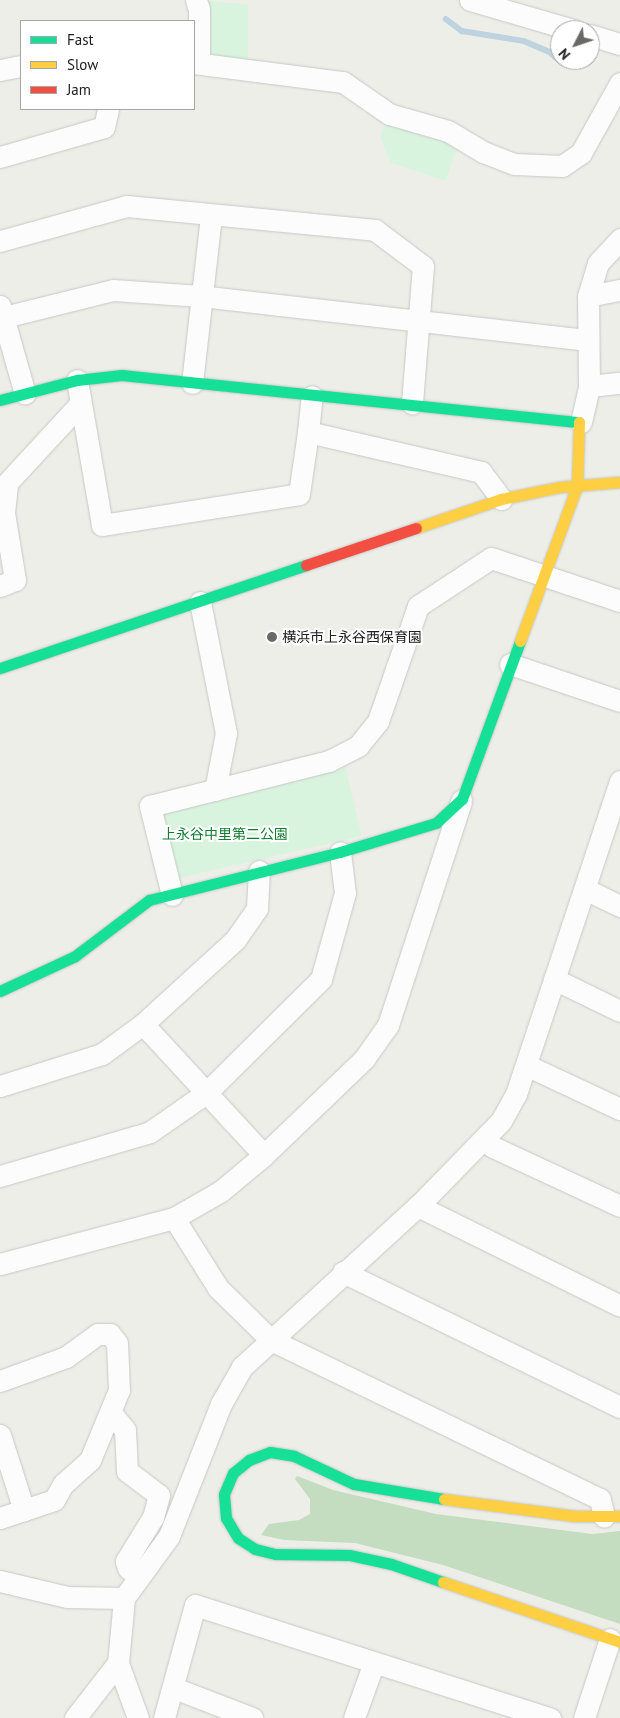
<!DOCTYPE html>
<meta charset="utf-8">
<style>
body{margin:0}
#map{position:relative;width:620px;height:1718px;overflow:hidden;background:#eeeee9;font-family:"PT Sans","Noto Sans JP",sans-serif}
div>[style]{position:absolute}
[style*='--x']{left:calc(var(--x)*1px);top:calc(var(--y)*1px);width:calc(var(--w)*1px);rotate:calc(var(--a)*1deg)}
.forest>*{inset:0;background:#c4dcbf}
.park>*{inset:0;background:#d9f4de;transform-origin:0 0}
.stream>*{height:5.5px;margin:-2.75px;padding:0 2.75px;transform-origin:2.75px;border-radius:2.75px;background:#bed2e0}
.roads{filter:drop-shadow(0 0 1px #c7c7c5) drop-shadow(0 0 1px #c7c7c5)}
.street>*{height:21px;margin:-10.5px;padding:0 10.5px;transform-origin:10.5px;border-radius:10.5px;background:#fcfcfc}
.fast>*{height:11px;margin:-5.5px;padding:0 5.5px;transform-origin:5.5px;border-radius:5.5px;background:#16e098}
.slow>*{height:11px;margin:-5.5px;padding:0 5.5px;transform-origin:5.5px;border-radius:5.5px;background:#ffcf43}
.jam>*{height:11px;margin:-5.5px;padding:0 5.5px;transform-origin:5.5px;border-radius:5.5px;background:#f24e42}
.dots>*{width:14px;height:14px;translate:-50% -50%;box-sizing:border-box;border:2px solid #fff;border-radius:50%}
span{translate:-50% -50%;white-space:nowrap;text-align:center;line-height:1.15;-webkit-text-stroke:4px #fff;paint-order:stroke}
.poi-label{font-size:14px;color:#202020}
.left{translate:0 -50%;text-align:left}
.park-label{font-size:14px;color:#107d30}
.legend{position:absolute;left:20px;top:20px;width:175px;height:90px;box-sizing:border-box;background:#fff;border:1px solid #a6a6a6;margin:0;padding:6px 9px;list-style:none;font-size:15px;color:#202020}
.legend li{display:flex;align-items:center;gap:10px;height:25px}
.legend b{width:25px;border:1px solid #a6a6a6}
.north{position:absolute;left:550px;top:20px;width:50px;height:50px;box-sizing:border-box;background:#fff;border:1px solid #a6a6a6;border-radius:50%;rotate:229deg;font-size:14px;font-weight:700;line-height:20px;text-align:center;color:#202020}
.north::after{content:'';display:block;margin:auto;width:18px;height:22px;background:#686866;clip-path:polygon(50% 0,100% 100%,50% 72%,0 100%)}
</style>
<div id="map">
<div class="forest">
<i style="clip-path:polygon(297px 1476px,333px 1490px,436px 1514px,592px 1534px,620px 1531px,620px 1624px,443px 1565px,355px 1543px,284px 1540px,261px 1535px,269px 1524px,299px 1520px,310px 1514px,310px 1499px,295px 1479px)"></i>
</div>
<div class="park">
<i style="clip-path:polygon(205px 1px,248px 4px,248px 62px,206px 57px)"></i>
<i style="clip-path:polygon(388px 119px,458px 144px,446px 181px,391px 163px,380px 137px)"></i>
<i style="left:345px;top:764px;width:74px;height:191px;rotate:77deg"></i>
</div>
<div class="stream">
<i style="--x:446;--y:19;--w:20;--a:37"></i>
<i style="--x:462;--y:31;--w:63;--a:9.2"></i>
<i style="--x:524;--y:41;--w:28;--a:23"></i>
<i style="--x:550;--y:52;--w:13;--a:42"></i>
</div>
<div class="roads">
<div class="street">
<i style="--x:196;--y:0;--w:9;--a:72"></i>
<i style="--x:199;--y:9;--w:54;--a:90"></i>
<i style="--x:470;--y:0;--w:107;--a:16.2"></i>
<i style="--x:590;--y:35;--w:31;--a:17"></i>
<i style="--x:194;--y:63;--w:150;--a:7.3"></i>
<i style="--x:343;--y:82;--w:56;--a:34.8"></i>
<i style="--x:389;--y:114;--w:61;--a:16.1"></i>
<i style="--x:448;--y:131;--w:41;--a:31"></i>
<i style="--x:483;--y:152;--w:34;--a:21"></i>
<i style="--x:515;--y:164;--w:47;--a:2.4"></i>
<i style="--x:562;--y:166;--w:23;--a:-34"></i>
<i style="--x:581;--y:153;--w:80;--a:-60.9"></i>
<i style="--x:0;--y:70;--w:21;--a:-11"></i>
<i style="--x:0;--y:157;--w:108;--a:-16.1"></i>
<i style="--x:104;--y:127;--w:18;--a:-77"></i>
<i style="--x:0;--y:241;--w:132;--a:-15.4"></i>
<i style="--x:127;--y:206;--w:249;--a:5.5"></i>
<i style="--x:375;--y:230;--w:60;--a:36.9"></i>
<i style="--x:423;--y:266;--w:138;--a:94.6"></i>
<i style="--x:588;--y:296;--w:33;--a:-11"></i>
<i style="--x:0;--y:306;--w:91;--a:74.1"></i>
<i style="--x:0;--y:318;--w:116;--a:-13.9"></i>
<i style="--x:113;--y:290;--w:88;--a:3.9"></i>
<i style="--x:201;--y:296;--w:388;--a:6.5"></i>
<i style="--x:77;--y:380;--w:147;--a:80.2"></i>
<i style="--x:102;--y:525;--w:199;--a:-8.9"></i>
<i style="--x:299;--y:494;--w:63;--a:-81.7"></i>
<i style="--x:308;--y:432;--w:178;--a:13"></i>
<i style="--x:481;--y:472;--w:34;--a:53"></i>
<i style="--x:192;--y:383;--w:169;--a:-83.5"></i>
<i style="--x:589;--y:386;--w:31;--a:-6"></i>
<i style="--x:581;--y:422;--w:37;--a:-77"></i>
<i style="--x:589;--y:386;--w:90;--a:-90.6"></i>
<i style="--x:588;--y:296;--w:34;--a:-73"></i>
<i style="--x:598;--y:263;--w:33;--a:-47"></i>
<i style="--x:308;--y:432;--w:36;--a:-84"></i>
<i style="--x:0;--y:586;--w:16;--a:-22"></i>
<i style="--x:15;--y:580;--w:68;--a:-99.3"></i>
<i style="--x:4;--y:513;--w:30;--a:-84"></i>
<i style="--x:7;--y:483;--w:108;--a:-47.3"></i>
<i style="--x:200;--y:602;--w:134;--a:78.8"></i>
<i style="--x:226;--y:733;--w:58;--a:100.9"></i>
<i style="--x:510;--y:664;--w:116;--a:18.6"></i>
<i style="--x:585;--y:889;--w:39;--a:26"></i>
<i style="--x:172;--y:895;--w:92;--a:-103.9"></i>
<i style="--x:150;--y:806;--w:185;--a:-14.1"></i>
<i style="--x:329;--y:761;--w:33;--a:-27"></i>
<i style="--x:358;--y:746;--w:32;--a:-51"></i>
<i style="--x:378;--y:721;--w:122;--a:-70.8"></i>
<i style="--x:418;--y:606;--w:87;--a:-33.3"></i>
<i style="--x:491;--y:558;--w:136;--a:18.4"></i>
<i style="--x:554;--y:979;--w:73;--a:25.9"></i>
<i style="--x:143;--y:1024;--w:178;--a:47.3"></i>
<i style="--x:526;--y:1065;--w:104;--a:25.1"></i>
<i style="--x:0;--y:1086;--w:107;--a:-17.4"></i>
<i style="--x:102;--y:1054;--w:51;--a:-36.2"></i>
<i style="--x:143;--y:1024;--w:125;--a:-42.4"></i>
<i style="--x:235;--y:940;--w:39;--a:-55"></i>
<i style="--x:257;--y:908;--w:37;--a:-87"></i>
<i style="--x:484;--y:1139;--w:12;--a:42"></i>
<i style="--x:493;--y:1147;--w:140;--a:24.9"></i>
<i style="--x:0;--y:1176;--w:156;--a:-16.3"></i>
<i style="--x:150;--y:1132;--w:68;--a:-34.9"></i>
<i style="--x:206;--y:1093;--w:162;--a:-44.7"></i>
<i style="--x:321;--y:979;--w:89;--a:-74.4"></i>
<i style="--x:345;--y:893;--w:41;--a:-97"></i>
<i style="--x:418;--y:1206;--w:225;--a:26.3"></i>
<i style="--x:174;--y:1218;--w:83;--a:57.8"></i>
<i style="--x:218;--y:1288;--w:74;--a:44.5"></i>
<i style="--x:271;--y:1340;--w:365;--a:25.8"></i>
<i style="--x:600;--y:1499;--w:18;--a:77"></i>
<i style="--x:0;--y:1264;--w:180;--a:-14.8"></i>
<i style="--x:174;--y:1218;--w:54;--a:-29.9"></i>
<i style="--x:221;--y:1191;--w:56;--a:-39.9"></i>
<i style="--x:264;--y:1155;--w:139;--a:-43.8"></i>
<i style="--x:364;--y:1059;--w:42;--a:-54.8"></i>
<i style="--x:388;--y:1025;--w:236;--a:-71.9"></i>
<i style="--x:343;--y:1272;--w:308;--a:26"></i>
<i style="--x:0;--y:1381;--w:70;--a:-20"></i>
<i style="--x:66;--y:1357;--w:39;--a:-36"></i>
<i style="--x:98;--y:1334;--w:12;--a:0"></i>
<i style="--x:110;--y:1334;--w:11;--a:52"></i>
<i style="--x:117;--y:1343;--w:47;--a:87.6"></i>
<i style="--x:119;--y:1390;--w:76;--a:112.5"></i>
<i style="--x:90;--y:1460;--w:36;--a:138"></i>
<i style="--x:63;--y:1484;--w:18;--a:119"></i>
<i style="--x:54;--y:1500;--w:57;--a:161.6"></i>
<i style="--x:110;--y:1412;--w:23;--a:50"></i>
<i style="--x:125;--y:1430;--w:41;--a:87.2"></i>
<i style="--x:127;--y:1471;--w:40;--a:37"></i>
<i style="--x:159;--y:1495;--w:23;--a:105"></i>
<i style="--x:153;--y:1517;--w:52;--a:121.5"></i>
<i style="--x:126;--y:1561;--w:7;--a:74"></i>
<i style="--x:128;--y:1568;--w:14;--a:39"></i>
<i style="--x:0;--y:1435;--w:79;--a:72.3"></i>
<i style="--x:0;--y:1581;--w:69;--a:13.4"></i>
<i style="--x:67;--y:1597;--w:57;--a:1"></i>
<i style="--x:174;--y:1688;--w:84;--a:21"></i>
<i style="--x:75;--y:1718;--w:70;--a:-52"></i>
<i style="--x:138;--y:1718;--w:59;--a:-110"></i>
<i style="--x:118;--y:1663;--w:65;--a:-84.7"></i>
<i style="--x:124;--y:1598;--w:77;--a:-54"></i>
<i style="--x:169;--y:1536;--w:142;--a:-68.5"></i>
<i style="--x:221;--y:1404;--w:43;--a:-60.4"></i>
<i style="--x:242;--y:1367;--w:239;--a:-42.5"></i>
<i style="--x:418;--y:1206;--w:119;--a:-45.7"></i>
<i style="--x:501;--y:1121;--w:31;--a:-61"></i>
<i style="--x:516;--y:1094;--w:330;--a:-71.6"></i>
<i style="--x:164;--y:1718;--w:117;--a:-74.7"></i>
<i style="--x:195;--y:1605;--w:373;--a:17.7"></i>
<i style="--x:354;--y:1718;--w:59;--a:-70.3"></i>
<i style="--x:584;--y:1718;--w:83;--a:-71.8"></i>
</div>
<div class="fast">
<i style="--x:0;--y:400;--w:80;--a:-14.6"></i>
<i style="--x:77;--y:380;--w:45;--a:-6.3"></i>
<i style="--x:122;--y:375;--w:459;--a:5.9"></i>
<i style="--x:0;--y:668;--w:323;--a:-18.6"></i>
<i style="--x:0;--y:991;--w:83;--a:-25"></i>
<i style="--x:75;--y:956;--w:93;--a:-37.1"></i>
<i style="--x:149;--y:900;--w:197;--a:-14.1"></i>
<i style="--x:340;--y:852;--w:100;--a:-16.8"></i>
<i style="--x:436;--y:823;--w:35;--a:-43"></i>
<i style="--x:462;--y:799;--w:168;--a:-69.8"></i>
<i style="--x:443;--y:1582;--w:55;--a:-160.9"></i>
<i style="--x:391;--y:1564;--w:43;--a:-167.9"></i>
<i style="--x:349;--y:1555;--w:74;--a:-179.2"></i>
<i style="--x:275;--y:1554;--w:21;--a:-166"></i>
<i style="--x:255;--y:1549;--w:20;--a:-147"></i>
<i style="--x:238;--y:1538;--w:23;--a:-121"></i>
<i style="--x:226;--y:1518;--w:24;--a:-95"></i>
<i style="--x:224;--y:1494;--w:23;--a:-67"></i>
<i style="--x:233;--y:1473;--w:21;--a:-39"></i>
<i style="--x:249;--y:1460;--w:22;--a:-21"></i>
<i style="--x:270;--y:1452;--w:24;--a:9"></i>
<i style="--x:294;--y:1456;--w:66;--a:25"></i>
<i style="--x:354;--y:1484;--w:91;--a:9.5"></i>
</div>
<div class="slow">
<i style="--x:416;--y:528;--w:90;--a:-18.8"></i>
<i style="--x:501;--y:499;--w:59;--a:-11.7"></i>
<i style="--x:559;--y:487;--w:61;--a:-4.7"></i>
<i style="--x:520;--y:641;--w:165;--a:-69.8"></i>
<i style="--x:577;--y:486;--w:64;--a:-88.2"></i>
<i style="--x:444;--y:1499;--w:132;--a:7.4"></i>
<i style="--x:575;--y:1516;--w:45;--a:0"></i>
<i style="--x:443;--y:1582;--w:187;--a:18.7"></i>
</div>
<div class="jam">
<i style="--x:306;--y:565;--w:116;--a:-18.6"></i>
</div>
</div>
<div class="dots">
<i style="left:272px;top:637px;background:#686866"></i>
</div>
<div class="poi-label">
<span class="left" style="left:282px;top:637px">横浜市上永谷西保育園</span>
</div>
<div class="park-label">
<span style="left:225px;top:834px">上永谷中里第二公園</span>
</div>
<ul class="legend">
<li><b style="height:6px;background:#16e098"></b>Fast</li>
<li><b style="height:6px;background:#ffcf43"></b>Slow</li>
<li><b style="height:6px;background:#f24e42"></b>Jam</li>
</ul>
<div class="north">N</div>
</div>
